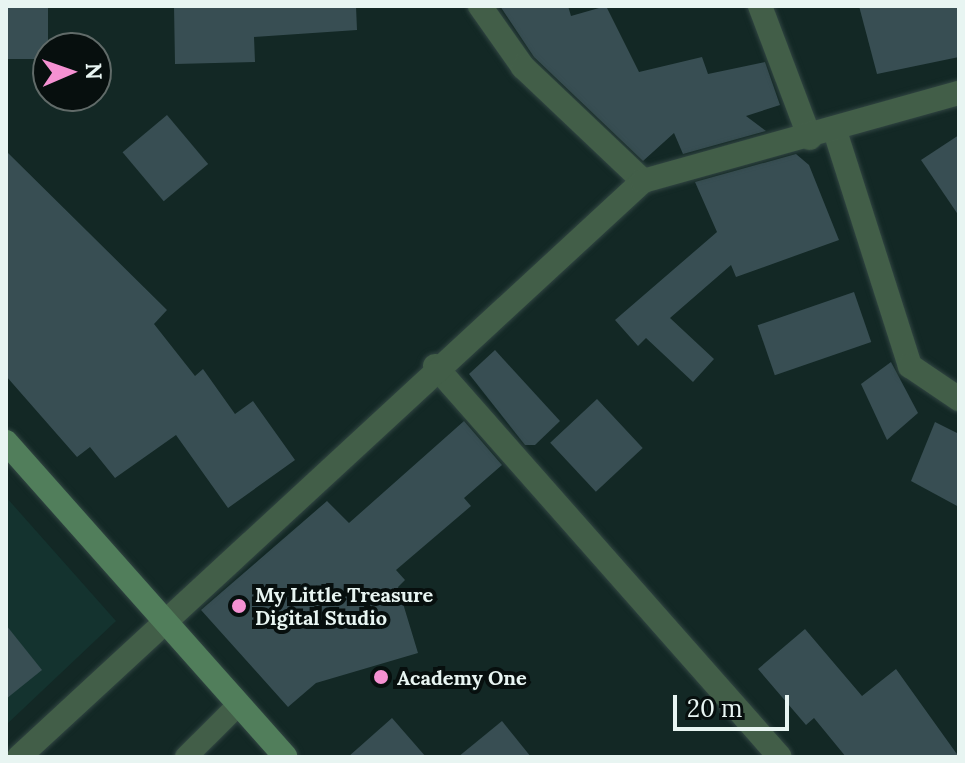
<!DOCTYPE html>
<style>
body{margin:0}
#map{position:relative;width:965px;height:763px;overflow:hidden;background:#132825;font-family:Lora,serif}
div>[style]{position:absolute}
[style*='--x']{left:calc(var(--x)*1px);top:calc(var(--y)*1px);width:calc(var(--w)*1px);rotate:calc(var(--a)*1deg)}
.built>*{inset:0;background:#14332f}
.building>*{inset:0;background:#384e53;transform-origin:0 0}
.roads{filter:drop-shadow(0 0 2px #314542) drop-shadow(0 0 2px #314542)}
.service>*{height:22px;margin:-11px;padding:0 11px;transform-origin:11px;border-radius:11px;background:#425e48}
.minor>*{height:24px;margin:-12px;padding:0 12px;transform-origin:12px;border-radius:12px;background:#425e48}
.secondary>*{height:24px;margin:-12px;padding:0 12px;transform-origin:12px;border-radius:12px;background:#517e5b}
.dots>*{width:22px;height:22px;translate:-50% -50%;box-sizing:border-box;border:4px solid #070f0e;border-radius:50%}
span{translate:-50% -50%;white-space:nowrap;text-align:center;line-height:1.15;-webkit-text-stroke:8px #070f0e;paint-order:stroke}
.poi-label{font-size:20px;color:#e8f5f2;font-weight:700}
.left{translate:0 -50%;text-align:left}
.frame{position:absolute;inset:0;border:8px solid #e8f5f2;pointer-events:none}
.north{position:absolute;left:32px;top:32px;width:80px;height:80px;box-sizing:border-box;background:#070f0e;border:2px solid #616b69;border-radius:50%;rotate:88deg;font-size:22px;font-weight:700;line-height:32px;text-align:center;color:#e8f5f2}
.north::after{content:'';display:block;margin:auto;width:28px;height:36px;background:#f591d2;clip-path:polygon(50% 0,100% 100%,50% 72%,0 100%)}
.scale{position:absolute;left:673px;top:695px;width:116px;height:36px;box-sizing:border-box;border:4px solid #e8f5f2;border-top:0;padding-left:10px;font-size:24px;line-height:28px;white-space:nowrap;color:#e8f5f2;-webkit-text-stroke:6px #070f0e;paint-order:stroke}
</style>
<div id="map">
<div class="built">
<i style="clip-path:polygon(6px 497px,116px 621px,6px 725px)"></i>
</div>
<div class="building">
<i style="left:6px;top:6px;width:42px;height:53px"></i>
<i style="clip-path:polygon(174px 6px,356px 6px,357px 30px,254px 37px,255px 62px,175px 64px)"></i>
<i style="clip-path:polygon(500px 6px,568px 6px,571px 16px,606px 6px,639px 72px,702px 57px,708px 74px,765px 62px,780px 105px,746px 116px,766px 131px,683px 154px,674px 133px,643px 161px,534px 57px)"></i>
<i style="clip-path:polygon(859px 6px,959px 6px,959px 57px,877px 74px)"></i>
<i style="left:167px;top:115px;width:64px;height:58px;rotate:50deg"></i>
<i style="clip-path:polygon(959px 135px,959px 216px,921px 160px)"></i>
<i style="clip-path:polygon(6px 151px,167px 310px,154px 324px,195px 376px,203px 369px,235px 414px,253px 401px,295px 460px,228px 508px,176px 435px,115px 478px,90px 447px,77px 457px,6px 376px)"></i>
<i style="clip-path:polygon(796px 154px,809px 165px,839px 240px,736px 277px,731px 265px,670px 318px,714px 359px,693px 382px,646px 338px,638px 346px,615px 320px,717px 232px,695px 182px)"></i>
<i style="left:854px;top:292px;width:53px;height:102px;rotate:71deg"></i>
<i style="clip-path:polygon(495px 350px,560px 421px,535px 445px,525px 445px,469px 374px)"></i>
<i style="clip-path:polygon(891px 362px,918px 413px,887px 440px,861px 384px)"></i>
<i style="left:597px;top:399px;width:67px;height:64px;rotate:47deg"></i>
<i style="clip-path:polygon(464px 421px,502px 465px,464px 498px,471px 506px,396px 570px,405px 580px,398px 587px,418px 653px,316px 683px,288px 707px,201px 610px,327px 501px,349px 523px)"></i>
<i style="clip-path:polygon(935px 422px,959px 434px,959px 507px,911px 481px)"></i>
<i style="clip-path:polygon(6px 625px,42px 670px,6px 699px)"></i>
<i style="clip-path:polygon(805px 629px,862px 696px,896px 669px,959px 757px,846px 757px,814px 718px,806px 725px,758px 669px)"></i>
<i style="clip-path:polygon(392px 718px,426px 757px,348px 757px)"></i>
<i style="clip-path:polygon(502px 721px,531px 757px,458px 757px)"></i>
</div>
<div class="roads">
<div class="service">
<i style="--x:186;--y:757;--w:75;--a:-45"></i>
</div>
<div class="minor">
<i style="--x:480;--y:6;--w:75;--a:54.8"></i>
<i style="--x:523;--y:67;--w:166;--a:43.5"></i>
<i style="--x:760;--y:6;--w:141;--a:69.3"></i>
<i style="--x:835;--y:131;--w:247;--a:72.3"></i>
<i style="--x:910;--y:366;--w:59;--a:34"></i>
<i style="--x:435;--y:366;--w:521;--a:48.58"></i>
<i style="--x:19;--y:757;--w:849;--a:-42.71"></i>
<i style="--x:643;--y:181;--w:328;--a:-15.6"></i>
</div>
<div class="secondary">
<i style="--x:6;--y:442;--w:421;--a:48.4"></i>
</div>
</div>
<div class="dots">
<i style="left:239px;top:606px;background:#f591d2"></i>
<i style="left:381px;top:677px;background:#f591d2"></i>
</div>
<div class="poi-label">
<span class="left" style="left:255px;top:606px">My Little Treasure<br>Digital Studio</span>
<span class="left" style="left:397px;top:677px">Academy One</span>
</div>
<div class="frame"></div>
<div class="north">N</div>
<div class="scale">20 m</div>
</div>
